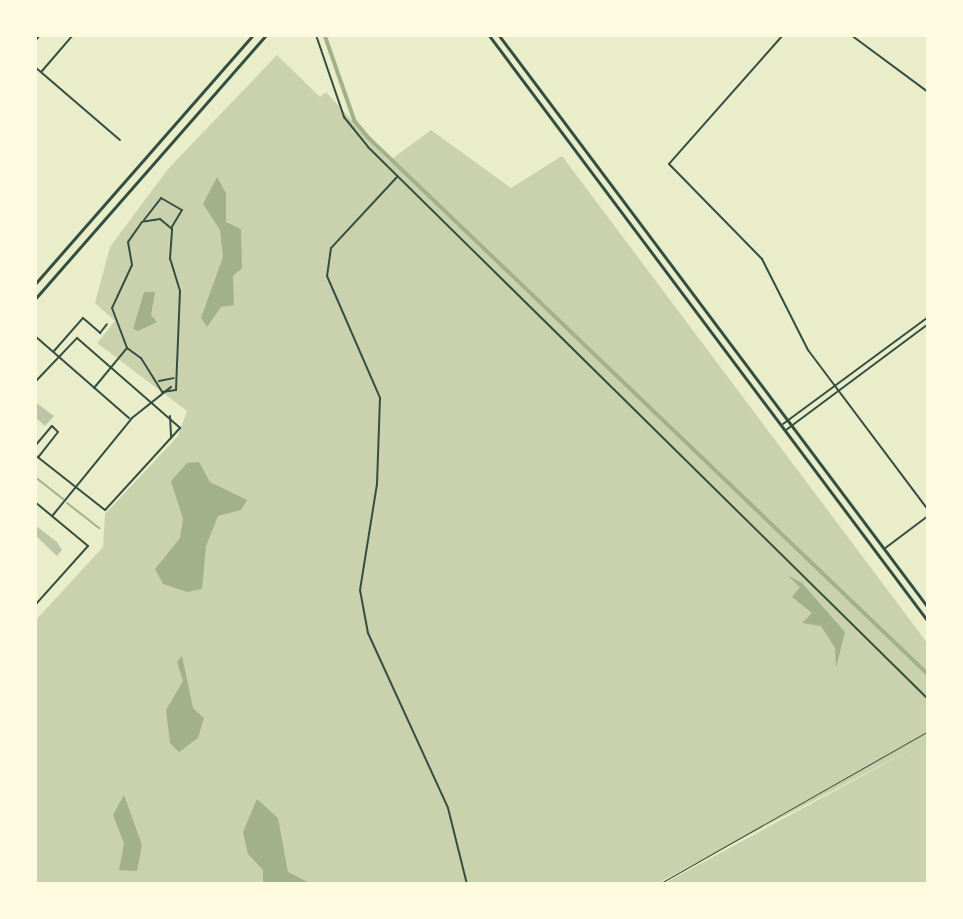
<!DOCTYPE html>
<style>
body{margin:0}
#map{position:relative;width:963px;height:919px;overflow:hidden;background:#e9edc9;font-family:"Public Sans",sans-serif}
div>[style]{position:absolute}
[style*='--x']{left:calc(var(--x)*1px);top:calc(var(--y)*1px);width:calc(var(--w)*1px);rotate:calc(var(--a)*1deg)}
.green>*{inset:0;background:#cad2ad}
.water>*{inset:0;background:#a3b18a}
.stream>*{height:2px;margin:-1px;padding:0 1px;transform-origin:1px;border-radius:1px;background:#a3b18a}
.canal>*{height:3.5px;margin:-1.75px;padding:0 1.75px;transform-origin:1.75px;border-radius:1.75px;background:#a3b18a}
.building>*{inset:0;background:#bcc5a7}
.path>*{height:1px;margin:-0.5px;padding:0 0.5px;transform-origin:0.5px;border-radius:0.5px;background:#344e41}
.minor>*{height:2px;margin:-1px;padding:0 1px;transform-origin:1px;border-radius:1px;background:#344e41}
.tertiary>*{height:2px;margin:-1px;padding:0 1px;transform-origin:1px;border-radius:1px;background:#344e41}
.secondary>*{height:2.5px;margin:-1.25px;padding:0 1.25px;transform-origin:1.25px;border-radius:1.25px;background:#344e41}
.primary>*{height:2.5px;margin:-1.25px;padding:0 1.25px;transform-origin:1.25px;border-radius:1.25px;background:#344e41}
span{translate:-50% -50%;white-space:nowrap;text-align:center;line-height:1.15;-webkit-text-stroke:5px #fefae0;paint-order:stroke}
.frame{position:absolute;inset:0;border:37px solid #fefae0;pointer-events:none}
</style>
<div id="map">
<div class="green">
<i style="clip-path:polygon(277px 55px,320px 97px,326px 92px,389px 161px,431px 130px,511px 188px,562px 156px,928px 644px,928px 884px,663px 884px,921px 744px,656px 884px,35px 884px,35px 621px,103px 547px,105px 514px,178px 436px,187px 411px,97px 343px,115px 321px,95px 303px,110px 247px,168px 169px)"></i>
</div>
<div class="water">
<i style="clip-path:polygon(217px 177px,226px 193px,226px 222px,241px 229px,242px 268px,233px 276px,234px 305px,221px 307px,207px 327px,201px 318px,223px 257px,220px 230px,203px 204px)"></i>
<i style="clip-path:polygon(144px 292px,155px 292px,151px 315px,157px 322px,138px 331px,133px 329px)"></i>
<i style="clip-path:polygon(199px 462px,210px 482px,247px 500px,241px 510px,218px 516px,206px 546px,202px 589px,187px 592px,163px 584px,155px 569px,180px 538px,183px 519px,171px 481px,187px 463px)"></i>
<i style="clip-path:polygon(787px 575px,802px 583px,845px 632px,836px 668px,835px 648px,821px 626px,802px 623px,812px 613px,792px 597px,800px 587px)"></i>
<i style="clip-path:polygon(182px 656px,193px 708px,204px 718px,198px 738px,179px 752px,170px 743px,166px 710px,183px 681px,177px 662px)"></i>
<i style="clip-path:polygon(124px 795px,142px 845px,137px 871px,119px 870px,124px 844px,113px 815px)"></i>
<i style="clip-path:polygon(257px 799px,278px 818px,288px 872px,312px 884px,263px 884px,263px 870px,248px 854px,243px 832px)"></i>
</div>
<div class="stream">
<i style="--x:35;--y:477;--w:36;--a:38"></i>
<i style="--x:67;--y:503;--w:41;--a:38"></i>
</div>
<div class="canal">
<i style="--x:325;--y:35;--w:91;--a:70.8"></i>
<i style="--x:355;--y:121;--w:21;--a:51"></i>
<i style="--x:368;--y:137;--w:776;--a:43.8"></i>
</div>
<div class="building">
<i style="clip-path:polygon(35px 402px,54px 416px,45px 426px,35px 417px)"></i>
<i style="clip-path:polygon(35px 525px,57px 542px,62px 550px,57px 556px,35px 535px)"></i>
</div>
<div class="path">
<i style="--x:659;--y:884;--w:309;--a:-29.6"></i>
</div>
<div class="minor">
<i style="--x:316;--y:35;--w:87;--a:71.1"></i>
<i style="--x:344;--y:117;--w:38;--a:51"></i>
<i style="--x:368;--y:147;--w:786;--a:44.59"></i>
<i style="--x:783;--y:35;--w:172;--a:131.5"></i>
<i style="--x:669;--y:164;--w:133;--a:45.6"></i>
<i style="--x:762;--y:259;--w:102;--a:63.2"></i>
<i style="--x:808;--y:350;--w:200;--a:53.1"></i>
<i style="--x:851;--y:35;--w:96;--a:36.5"></i>
<i style="--x:35;--y:41;--w:8;--a:-50"></i>
<i style="--x:35;--y:67;--w:112;--a:40.7"></i>
<i style="--x:42;--y:71;--w:48;--a:-49.3"></i>
<i style="--x:397;--y:177;--w:97;--a:132.9"></i>
<i style="--x:331;--y:248;--w:28;--a:98"></i>
<i style="--x:327;--y:276;--w:133;--a:66.5"></i>
<i style="--x:380;--y:398;--w:86;--a:92"></i>
<i style="--x:377;--y:484;--w:107;--a:99.1"></i>
<i style="--x:360;--y:590;--w:44;--a:79.5"></i>
<i style="--x:368;--y:633;--w:192;--a:65.4"></i>
<i style="--x:448;--y:808;--w:78;--a:76"></i>
<i style="--x:144;--y:220;--w:28;--a:-52"></i>
<i style="--x:161;--y:198;--w:24;--a:30"></i>
<i style="--x:182;--y:210;--w:21;--a:121"></i>
<i style="--x:35;--y:336;--w:125;--a:41.1"></i>
<i style="--x:54;--y:351;--w:44;--a:-48.7"></i>
<i style="--x:83;--y:318;--w:23;--a:41"></i>
<i style="--x:100;--y:333;--w:11;--a:-52"></i>
<i style="--x:159;--y:381;--w:15;--a:-11"></i>
<i style="--x:35;--y:382;--w:61;--a:-46.3"></i>
<i style="--x:77;--y:338;--w:137;--a:41.1"></i>
<i style="--x:180;--y:428;--w:111;--a:132.4"></i>
<i style="--x:105;--y:510;--w:89;--a:-141.8"></i>
<i style="--x:94;--y:388;--w:52;--a:-50.5"></i>
<i style="--x:127;--y:348;--w:17;--a:36"></i>
<i style="--x:141;--y:358;--w:40;--a:58"></i>
<i style="--x:162;--y:392;--w:14;--a:-8"></i>
<i style="--x:176;--y:390;--w:99;--a:-87.7"></i>
<i style="--x:180;--y:291;--w:34;--a:-107"></i>
<i style="--x:170;--y:259;--w:30;--a:-86"></i>
<i style="--x:172;--y:229;--w:16;--a:-140"></i>
<i style="--x:160;--y:219;--w:18;--a:171"></i>
<i style="--x:142;--y:222;--w:24;--a:125"></i>
<i style="--x:128;--y:242;--w:23;--a:80"></i>
<i style="--x:132;--y:265;--w:47;--a:114.9"></i>
<i style="--x:112;--y:308;--w:43;--a:69.4"></i>
<i style="--x:170;--y:416;--w:22;--a:87"></i>
<i style="--x:35;--y:446;--w:26;--a:-50"></i>
<i style="--x:52;--y:426;--w:8;--a:45"></i>
<i style="--x:58;--y:432;--w:31;--a:128"></i>
<i style="--x:53;--y:515;--w:125;--a:-50.8"></i>
<i style="--x:132;--y:418;--w:50;--a:-38.5"></i>
<i style="--x:884;--y:549;--w:55;--a:-36.9"></i>
</div>
<div class="tertiary">
<i style="--x:783;--y:424;--w:180;--a:-36.4"></i>
<i style="--x:786;--y:430;--w:177;--a:-36.7"></i>
<i style="--x:35;--y:502;--w:69;--a:39.7"></i>
<i style="--x:88;--y:546;--w:79;--a:131.9"></i>
</div>
<div class="secondary">
<i style="--x:489;--y:35;--w:732;--a:53.16"></i>
<i style="--x:499;--y:35;--w:715;--a:53.13"></i>
</div>
<div class="primary">
<i style="--x:35;--y:284;--w:331;--a:-48.8"></i>
<i style="--x:35;--y:299;--w:351;--a:-48.8"></i>
</div>
<div class="frame"></div>
</div>
